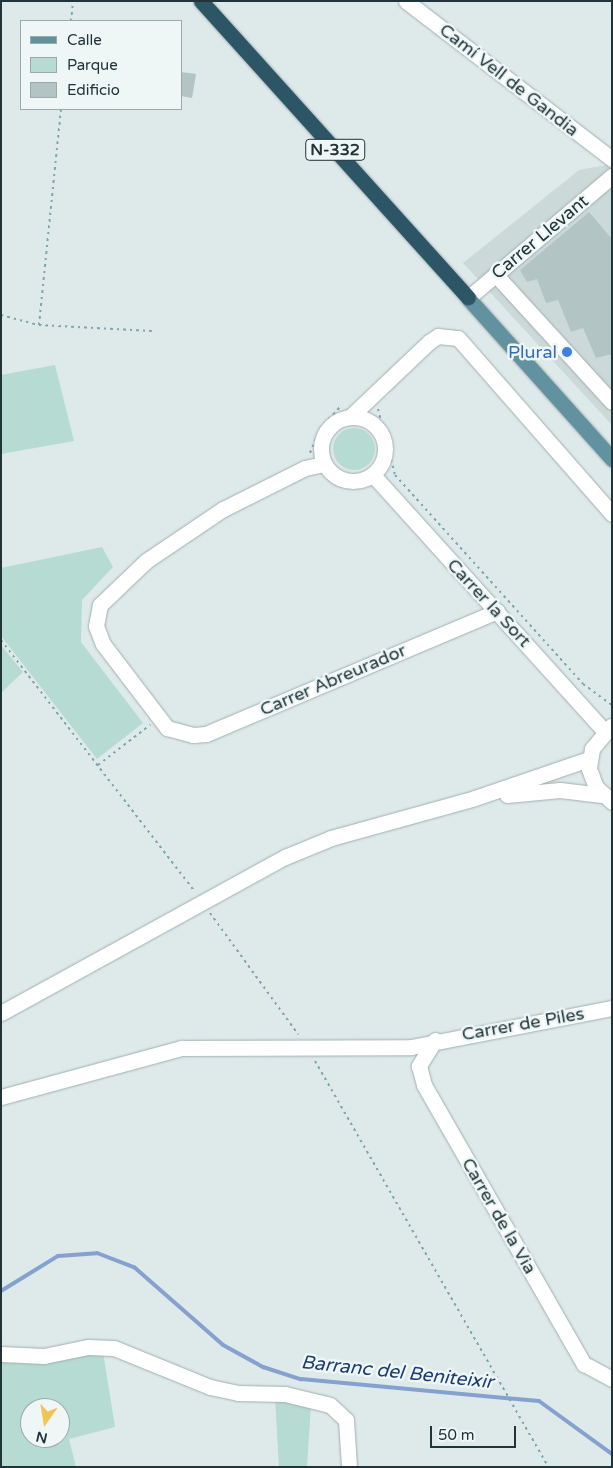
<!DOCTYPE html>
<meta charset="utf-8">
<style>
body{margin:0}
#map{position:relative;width:613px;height:1468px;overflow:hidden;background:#dee9ea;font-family:"Varela Round",sans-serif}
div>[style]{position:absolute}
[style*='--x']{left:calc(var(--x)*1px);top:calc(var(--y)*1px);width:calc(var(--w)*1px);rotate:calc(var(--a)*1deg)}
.built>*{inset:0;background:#ccd9d9}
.green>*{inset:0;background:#b6dbd2}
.round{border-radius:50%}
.stream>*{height:4px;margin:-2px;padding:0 2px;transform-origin:2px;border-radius:2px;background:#85a1cf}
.building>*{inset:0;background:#b3c4c4}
.path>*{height:2px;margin-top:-1px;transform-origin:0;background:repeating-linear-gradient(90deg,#7ea6ad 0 2.5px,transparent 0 6.5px)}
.roads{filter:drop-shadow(0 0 1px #a1afb1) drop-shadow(0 0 1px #a1afb1)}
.minor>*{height:15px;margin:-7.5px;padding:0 7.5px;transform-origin:7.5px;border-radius:7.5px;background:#fff}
.minor>.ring{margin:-7.5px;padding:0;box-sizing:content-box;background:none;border:15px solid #fff;border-radius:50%}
.major>*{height:15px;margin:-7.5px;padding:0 7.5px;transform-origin:7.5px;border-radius:7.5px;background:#62929f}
.highway>*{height:15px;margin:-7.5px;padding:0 7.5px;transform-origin:7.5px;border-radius:7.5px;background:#2c5565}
.dots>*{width:14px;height:14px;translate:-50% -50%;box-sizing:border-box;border:2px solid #eef6f6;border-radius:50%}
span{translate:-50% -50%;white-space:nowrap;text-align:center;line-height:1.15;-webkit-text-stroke:5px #eef6f6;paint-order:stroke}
.shield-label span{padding:1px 4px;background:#eef6f6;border:1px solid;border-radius:4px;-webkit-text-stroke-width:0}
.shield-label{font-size:16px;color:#203439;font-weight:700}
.street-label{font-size:18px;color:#203439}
.shop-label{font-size:18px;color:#366cbe}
.right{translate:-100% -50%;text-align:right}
.water-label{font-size:19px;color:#1b3b74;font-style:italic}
.frame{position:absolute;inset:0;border:2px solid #203439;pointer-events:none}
.legend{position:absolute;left:20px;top:20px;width:162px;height:90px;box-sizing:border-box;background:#eef6f6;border:1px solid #9ca8aa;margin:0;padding:6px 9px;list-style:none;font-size:15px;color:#203439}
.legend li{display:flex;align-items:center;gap:10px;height:25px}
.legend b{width:25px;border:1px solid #9ca8aa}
.north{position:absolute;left:20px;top:1398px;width:50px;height:50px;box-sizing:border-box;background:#eef6f6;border:1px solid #9ca8aa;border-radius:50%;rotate:193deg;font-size:14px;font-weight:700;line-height:20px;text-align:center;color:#203439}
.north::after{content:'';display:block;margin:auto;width:18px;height:22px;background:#f1c555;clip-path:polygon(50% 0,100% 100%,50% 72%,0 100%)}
.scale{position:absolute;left:430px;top:1426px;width:86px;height:22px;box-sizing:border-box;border:2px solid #203439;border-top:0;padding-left:6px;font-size:15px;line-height:18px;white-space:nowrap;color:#203439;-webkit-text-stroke:4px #eef6f6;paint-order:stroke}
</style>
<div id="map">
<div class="built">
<i style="clip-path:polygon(612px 164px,612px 425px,463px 263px,579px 170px)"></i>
</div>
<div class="green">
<i style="clip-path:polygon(55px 365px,74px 441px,1px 454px,1px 375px)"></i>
<i class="round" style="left:333px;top:428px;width:42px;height:42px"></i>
<i style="clip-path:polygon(102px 547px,113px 567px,82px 600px,81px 642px,143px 723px,97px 759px,1px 636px,1px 568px)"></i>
<i style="clip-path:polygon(1px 645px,23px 672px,1px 693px)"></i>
<i style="clip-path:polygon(evenodd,103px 1352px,115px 1427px,69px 1439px,76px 1467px,1px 1467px,1px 1358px,56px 1360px,103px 1352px,30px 1408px,60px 1408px,60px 1438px,30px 1438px,30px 1408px)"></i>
<i style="clip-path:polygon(275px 1397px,311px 1404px,307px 1467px,279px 1467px)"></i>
</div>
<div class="stream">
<i style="--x:1;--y:1291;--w:67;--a:-31.6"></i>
<i style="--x:58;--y:1256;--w:39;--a:-4"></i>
<i style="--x:97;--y:1253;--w:40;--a:21"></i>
<i style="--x:134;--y:1267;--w:118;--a:41.2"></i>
<i style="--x:223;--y:1345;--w:46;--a:28.8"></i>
<i style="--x:263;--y:1367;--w:40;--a:18"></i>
<i style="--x:301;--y:1379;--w:239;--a:5.3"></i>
<i style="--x:539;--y:1401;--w:90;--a:36"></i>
</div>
<div class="building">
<i style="clip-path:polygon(181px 72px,196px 74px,192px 98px,181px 96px)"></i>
<i style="clip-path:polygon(589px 212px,612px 239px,612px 354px,596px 358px,583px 328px,571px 332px,558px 300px,546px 303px,537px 279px,527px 282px,520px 270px)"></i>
</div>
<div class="path">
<i style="--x:71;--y:21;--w:20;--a:-84"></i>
<i style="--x:1;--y:315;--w:39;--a:15"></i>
<i style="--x:39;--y:325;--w:113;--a:3"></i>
<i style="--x:39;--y:325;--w:217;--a:-84.2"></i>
<i style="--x:378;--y:409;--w:68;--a:75.6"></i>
<i style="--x:395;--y:475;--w:281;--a:48"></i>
<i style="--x:583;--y:684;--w:36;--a:36"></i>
<i style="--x:310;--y:453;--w:26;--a:-67"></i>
<i style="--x:320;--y:429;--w:31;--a:-48"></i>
<i style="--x:1;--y:640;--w:318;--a:52.4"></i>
<i style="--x:98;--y:765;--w:66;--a:-37.6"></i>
<i style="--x:210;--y:913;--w:150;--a:54"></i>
<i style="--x:315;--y:1061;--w:468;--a:60.1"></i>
</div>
<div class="roads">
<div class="minor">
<i style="--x:406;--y:1;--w:260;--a:37.5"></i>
<i style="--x:495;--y:274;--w:173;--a:47.6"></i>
<i style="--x:468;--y:298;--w:189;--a:-40.3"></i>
<i style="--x:351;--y:416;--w:108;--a:-43.5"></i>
<i style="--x:429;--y:342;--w:11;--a:-34"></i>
<i style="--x:438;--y:336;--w:20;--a:6"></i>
<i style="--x:458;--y:338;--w:234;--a:48.8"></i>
<i class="ring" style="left:321px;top:417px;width:49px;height:49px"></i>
<i style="--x:324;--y:464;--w:19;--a:168"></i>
<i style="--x:305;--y:468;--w:92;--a:153.4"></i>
<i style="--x:223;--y:509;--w:93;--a:146"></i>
<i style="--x:146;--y:561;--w:64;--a:136.3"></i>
<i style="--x:100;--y:605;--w:21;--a:101"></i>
<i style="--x:96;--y:626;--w:19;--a:69"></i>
<i style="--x:103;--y:644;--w:106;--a:52.7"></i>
<i style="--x:167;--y:728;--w:27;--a:15"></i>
<i style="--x:193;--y:735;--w:13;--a:-4"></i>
<i style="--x:206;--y:734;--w:316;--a:-22.9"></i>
<i style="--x:373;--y:475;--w:345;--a:47.9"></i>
<i style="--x:611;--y:726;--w:30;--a:130"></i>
<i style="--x:592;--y:749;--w:20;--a:99"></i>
<i style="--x:589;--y:769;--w:19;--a:69"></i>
<i style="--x:596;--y:787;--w:22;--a:43"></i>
<i style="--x:507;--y:795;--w:53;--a:-5.4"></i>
<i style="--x:560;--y:790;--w:42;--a:6.8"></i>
<i style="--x:1;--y:1013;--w:324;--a:-28.8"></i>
<i style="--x:285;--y:857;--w:50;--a:-22.4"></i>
<i style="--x:331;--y:838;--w:149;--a:-15.5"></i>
<i style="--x:475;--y:798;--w:120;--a:-18.9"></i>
<i style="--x:435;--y:1040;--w:31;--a:122"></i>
<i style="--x:419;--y:1066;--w:20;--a:75"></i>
<i style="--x:424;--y:1085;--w:322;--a:60.2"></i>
<i style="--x:584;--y:1364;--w:32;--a:28"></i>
<i style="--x:1;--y:1097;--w:187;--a:-15.2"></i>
<i style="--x:181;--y:1048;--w:230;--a:-0.2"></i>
<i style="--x:411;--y:1047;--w:205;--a:-11"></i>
<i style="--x:1;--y:1354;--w:43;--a:2.7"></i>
<i style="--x:44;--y:1356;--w:45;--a:-11.6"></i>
<i style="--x:88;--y:1347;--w:26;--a:2"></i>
<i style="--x:114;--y:1348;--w:104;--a:22.1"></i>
<i style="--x:210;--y:1387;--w:29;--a:12"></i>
<i style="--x:238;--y:1393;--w:47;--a:1.2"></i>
<i style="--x:285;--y:1394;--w:46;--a:13.7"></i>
<i style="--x:330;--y:1405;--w:22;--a:43"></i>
<i style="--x:346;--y:1420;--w:47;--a:86.3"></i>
</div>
<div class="major">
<i style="--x:468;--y:298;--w:216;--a:48.2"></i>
</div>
<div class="highway">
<i style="--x:201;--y:1;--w:399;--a:48"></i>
</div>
</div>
<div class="dots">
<i style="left:567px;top:352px;background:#3f7fe0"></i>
</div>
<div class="shield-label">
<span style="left:335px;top:150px">N-332</span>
</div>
<div class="street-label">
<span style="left:509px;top:80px;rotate:38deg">Camí Vell de Gandia</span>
<span style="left:540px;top:237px;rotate:-40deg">Carrer Llevant</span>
<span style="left:489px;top:603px;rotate:47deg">Carrer la Sort</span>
<span style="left:333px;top:680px;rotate:-23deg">Carrer Abreurador</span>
<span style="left:523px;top:1024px;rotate:-10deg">Carrer de Piles</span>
<span style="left:499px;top:1216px;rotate:60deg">Carrer de la Via</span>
</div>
<div class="shop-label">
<span class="right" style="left:557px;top:352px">Plural</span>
</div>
<div class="water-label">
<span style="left:397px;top:1373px;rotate:6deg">Barranc del Beniteixir</span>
</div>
<div class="frame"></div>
<ul class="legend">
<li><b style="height:6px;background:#62929f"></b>Calle</li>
<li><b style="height:14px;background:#b6dbd2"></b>Parque</li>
<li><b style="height:14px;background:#b3c4c4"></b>Edificio</li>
</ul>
<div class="north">N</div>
<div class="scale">50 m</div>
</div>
